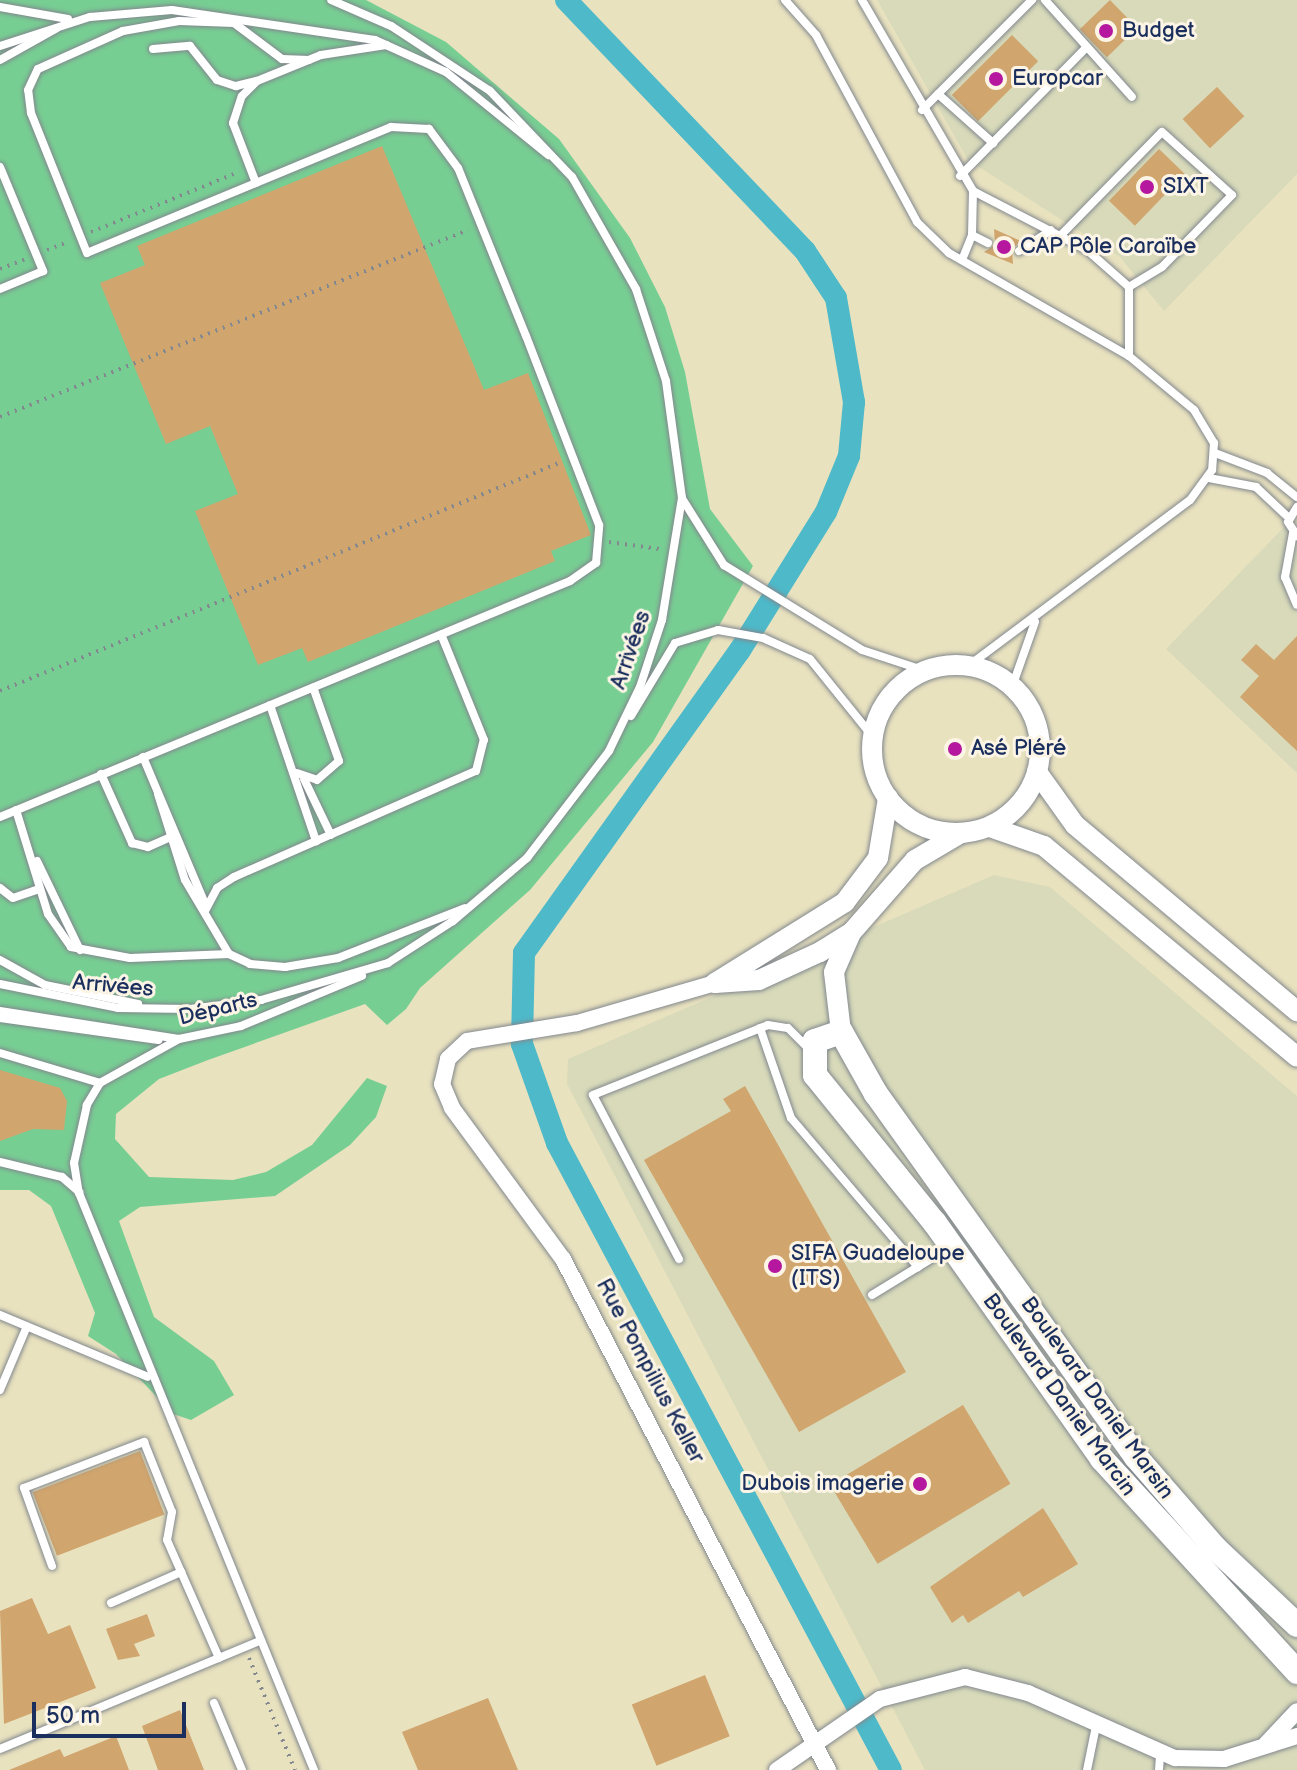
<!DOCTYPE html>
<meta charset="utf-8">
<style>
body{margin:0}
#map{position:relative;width:1297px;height:1770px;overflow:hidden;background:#e9e2bf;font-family:"Balsamiq Sans",sans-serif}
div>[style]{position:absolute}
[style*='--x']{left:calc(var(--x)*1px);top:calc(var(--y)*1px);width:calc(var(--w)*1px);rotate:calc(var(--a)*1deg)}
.built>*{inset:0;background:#d8daba}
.green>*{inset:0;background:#77ce93}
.canal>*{height:22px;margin:-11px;padding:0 11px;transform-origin:11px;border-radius:11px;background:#4db9c9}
.building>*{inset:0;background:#d0a56e;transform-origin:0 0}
.path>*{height:4px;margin-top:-2px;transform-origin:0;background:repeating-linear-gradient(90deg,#82888e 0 2px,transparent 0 8px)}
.roads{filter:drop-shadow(0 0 2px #82888e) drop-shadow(0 0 2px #82888e)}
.service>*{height:8px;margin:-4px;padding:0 4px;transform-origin:4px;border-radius:4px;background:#fff}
.minor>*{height:16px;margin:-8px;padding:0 8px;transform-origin:8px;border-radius:8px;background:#fff}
.tertiary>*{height:20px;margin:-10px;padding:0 10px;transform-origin:10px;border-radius:10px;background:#fff}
.tertiary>.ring{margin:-10px;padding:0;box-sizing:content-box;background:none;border:20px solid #fff;border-radius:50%}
.secondary>*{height:24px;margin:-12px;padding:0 12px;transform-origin:12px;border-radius:12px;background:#fff}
.dots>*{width:22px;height:22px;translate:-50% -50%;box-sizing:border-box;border:4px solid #fcf5e5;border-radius:50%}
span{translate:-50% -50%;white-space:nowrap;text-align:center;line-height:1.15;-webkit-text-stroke:6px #fcf5e5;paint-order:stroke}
.poi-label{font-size:22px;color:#1b2f5e}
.left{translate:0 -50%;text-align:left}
.right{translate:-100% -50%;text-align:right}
.street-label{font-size:22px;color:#1b2f5e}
.scale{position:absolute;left:32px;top:1702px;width:154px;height:36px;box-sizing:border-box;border:4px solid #1b2f5e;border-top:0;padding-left:10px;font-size:24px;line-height:28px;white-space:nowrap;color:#1b2f5e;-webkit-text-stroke:6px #fcf5e5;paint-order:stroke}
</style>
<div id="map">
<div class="built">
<i style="clip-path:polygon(877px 0,1297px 0,1297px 174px,1164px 311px,1120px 257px,968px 160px)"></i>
<i style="clip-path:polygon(1285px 526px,1297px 527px,1297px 773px,1166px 649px)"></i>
<i style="clip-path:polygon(994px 875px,1050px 887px,1297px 1096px,1297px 1770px,925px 1770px,567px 1084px,568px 1059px)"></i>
</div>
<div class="green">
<i style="clip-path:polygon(0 0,366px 0,446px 42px,559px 139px,630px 238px,665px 307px,685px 372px,710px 509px,753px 566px,653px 742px,530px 890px,420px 988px,406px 1009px,387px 1025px,365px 1004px,208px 1060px,159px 1079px,116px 1114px,115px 1139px,149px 1177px,233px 1180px,266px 1172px,312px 1145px,367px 1078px,387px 1086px,376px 1117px,350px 1145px,275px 1196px,140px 1207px,119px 1221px,154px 1317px,214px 1361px,234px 1395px,191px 1420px,173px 1414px,116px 1354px,88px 1336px,95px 1313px,51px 1206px,29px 1190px,0 1190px)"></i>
</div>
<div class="canal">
<i style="--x:566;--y:0;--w:347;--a:46.4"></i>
<i style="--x:805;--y:251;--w:56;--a:56.6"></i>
<i style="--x:836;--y:298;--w:106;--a:80.2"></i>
<i style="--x:854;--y:402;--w:54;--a:95.3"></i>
<i style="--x:849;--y:456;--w:61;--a:112.3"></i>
<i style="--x:826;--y:512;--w:163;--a:121.9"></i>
<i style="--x:740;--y:650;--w:372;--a:125.5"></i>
<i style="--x:524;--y:953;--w:91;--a:91.3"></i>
<i style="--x:522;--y:1044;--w:105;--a:70.5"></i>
<i style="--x:557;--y:1143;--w:710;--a:61.96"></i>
</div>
<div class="building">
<i style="left:1110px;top:0;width:39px;height:42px;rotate:46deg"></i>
<i style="left:1012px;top:35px;width:37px;height:85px;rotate:45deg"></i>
<i style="left:1217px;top:87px;width:40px;height:47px;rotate:47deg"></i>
<i style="clip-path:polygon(382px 146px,484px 390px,528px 373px,591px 535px,551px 551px,555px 561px,308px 662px,302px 648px,258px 665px,195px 511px,238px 494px,210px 426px,166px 444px,100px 283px,145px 265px,137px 246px)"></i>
<i style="left:1159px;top:149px;width:36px;height:72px;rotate:44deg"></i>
<i style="clip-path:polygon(994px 229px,1021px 241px,1012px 249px,1013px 264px,984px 252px,995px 245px)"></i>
<i style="clip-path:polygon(1297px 636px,1297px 751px,1240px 697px,1259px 676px,1241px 660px,1256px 644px,1274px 660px)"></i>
<i style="clip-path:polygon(0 1070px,60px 1088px,67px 1101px,64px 1130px,33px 1129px,0 1141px)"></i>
<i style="clip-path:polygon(745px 1086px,906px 1372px,799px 1432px,644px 1160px,731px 1111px,723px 1099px)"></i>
<i style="left:963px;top:1405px;width:92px;height:155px;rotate:59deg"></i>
<i style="left:140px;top:1451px;width:68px;height:115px;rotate:69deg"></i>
<i style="clip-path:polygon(1043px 1508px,1078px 1564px,1023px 1597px,1019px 1591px,968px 1623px,963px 1615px,952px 1623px,930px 1587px)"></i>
<i style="clip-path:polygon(32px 1598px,48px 1634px,70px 1625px,96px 1688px,4px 1724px,0 1611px)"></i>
<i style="clip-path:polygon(147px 1614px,155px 1636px,134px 1644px,140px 1656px,118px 1660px,106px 1629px)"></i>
<i style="left:705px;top:1675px;width:66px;height:79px;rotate:68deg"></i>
<i style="clip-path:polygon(488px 1698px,518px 1770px,418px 1770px,402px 1732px)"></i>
<i style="clip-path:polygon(180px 1710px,204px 1770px,158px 1770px,142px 1726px)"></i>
<i style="clip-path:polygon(116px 1736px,129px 1770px,9px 1770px,60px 1749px,64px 1757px)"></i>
</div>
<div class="path">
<i style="--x:91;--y:232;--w:160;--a:-22.1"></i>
<i style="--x:47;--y:250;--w:22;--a:-21"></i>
<i style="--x:0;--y:269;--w:26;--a:-21"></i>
<i style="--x:0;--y:417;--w:504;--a:-21.78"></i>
<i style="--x:609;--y:542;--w:51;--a:7.8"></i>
<i style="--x:0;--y:691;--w:604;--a:-22.19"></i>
<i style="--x:249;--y:1658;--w:121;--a:67.7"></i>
</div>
<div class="roads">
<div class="service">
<i style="--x:785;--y:0;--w:47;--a:48.5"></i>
<i style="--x:816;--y:35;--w:213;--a:61.6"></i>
<i style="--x:917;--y:222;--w:45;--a:44.1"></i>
<i style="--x:949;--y:253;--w:207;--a:29.8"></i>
<i style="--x:1129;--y:356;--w:85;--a:39.7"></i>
<i style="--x:1194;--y:410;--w:39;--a:59"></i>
<i style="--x:1214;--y:443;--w:27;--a:94"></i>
<i style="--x:1212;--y:470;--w:37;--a:126"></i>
<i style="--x:1190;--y:500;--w:277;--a:143.2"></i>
<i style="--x:862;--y:0;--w:221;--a:59.8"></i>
<i style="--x:973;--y:191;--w:128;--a:27.4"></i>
<i style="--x:1087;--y:250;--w:56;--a:41.4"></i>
<i style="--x:1129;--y:287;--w:69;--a:90"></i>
<i style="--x:1045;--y:0;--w:130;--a:48.1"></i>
<i style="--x:0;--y:7;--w:69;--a:10"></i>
<i style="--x:0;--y:46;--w:95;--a:-17.9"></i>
<i style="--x:90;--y:17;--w:82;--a:-4.9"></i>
<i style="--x:172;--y:10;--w:205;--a:8.4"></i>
<i style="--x:375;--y:40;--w:78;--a:24.3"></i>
<i style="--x:446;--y:72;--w:132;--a:39.1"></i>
<i style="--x:153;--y:49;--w:37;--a:-5"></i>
<i style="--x:190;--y:46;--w:43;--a:51.5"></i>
<i style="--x:217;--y:80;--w:20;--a:18"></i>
<i style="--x:236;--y:86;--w:21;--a:-14"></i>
<i style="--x:0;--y:60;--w:65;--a:-29.3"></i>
<i style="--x:938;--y:94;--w:74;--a:41.7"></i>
<i style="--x:922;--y:110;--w:156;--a:-45"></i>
<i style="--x:0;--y:167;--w:113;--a:67.5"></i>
<i style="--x:43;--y:271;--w:47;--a:157.3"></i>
<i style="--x:960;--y:176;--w:180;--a:-45.5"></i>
<i style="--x:256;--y:183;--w:64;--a:-111"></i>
<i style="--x:233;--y:123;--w:28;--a:-72"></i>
<i style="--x:242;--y:96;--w:21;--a:-45"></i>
<i style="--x:257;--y:81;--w:69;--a:-22.1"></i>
<i style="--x:321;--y:55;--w:66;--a:-8.7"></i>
<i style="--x:973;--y:191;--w:44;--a:91.3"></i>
<i style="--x:972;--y:235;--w:18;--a:27"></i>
<i style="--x:1061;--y:235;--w:144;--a:-45.6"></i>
<i style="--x:1162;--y:132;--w:94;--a:42"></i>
<i style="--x:1232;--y:195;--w:100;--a:134.2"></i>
<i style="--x:1162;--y:267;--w:39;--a:149"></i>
<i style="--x:1019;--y:251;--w:38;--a:-33"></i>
<i style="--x:962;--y:260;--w:27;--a:-68"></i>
<i style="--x:1215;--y:453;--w:56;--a:21"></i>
<i style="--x:1267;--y:473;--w:38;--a:39"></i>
<i style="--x:1209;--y:478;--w:48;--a:10.8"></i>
<i style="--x:1256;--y:487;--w:45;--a:43.2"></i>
<i style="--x:683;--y:500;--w:77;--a:57.8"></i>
<i style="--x:724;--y:565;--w:162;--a:31.6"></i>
<i style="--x:862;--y:650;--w:67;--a:18.2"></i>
<i style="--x:1297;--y:507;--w:17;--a:121"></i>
<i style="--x:1288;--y:522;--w:17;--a:57"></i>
<i style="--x:1293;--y:533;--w:45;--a:100.3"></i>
<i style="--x:1285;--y:577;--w:30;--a:67"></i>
<i style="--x:1012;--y:687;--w:69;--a:-70.5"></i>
<i style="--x:270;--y:705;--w:144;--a:71.3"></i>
<i style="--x:631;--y:716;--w:85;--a:-58.9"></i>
<i style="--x:675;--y:643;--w:45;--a:-16.8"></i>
<i style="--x:718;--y:630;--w:46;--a:10.1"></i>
<i style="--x:763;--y:638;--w:51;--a:24.1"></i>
<i style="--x:810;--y:659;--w:100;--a:51.1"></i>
<i style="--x:143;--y:757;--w:160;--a:67.1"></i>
<i style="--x:297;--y:773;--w:21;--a:19"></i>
<i style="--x:317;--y:780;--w:29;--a:-41"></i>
<i style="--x:339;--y:761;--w:78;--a:-109.4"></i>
<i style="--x:101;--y:774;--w:76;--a:65.8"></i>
<i style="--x:132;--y:843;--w:16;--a:14"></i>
<i style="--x:148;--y:847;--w:22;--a:-24"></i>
<i style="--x:304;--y:779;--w:62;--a:64.3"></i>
<i style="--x:158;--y:794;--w:90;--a:72.6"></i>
<i style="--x:185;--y:880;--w:86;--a:59.3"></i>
<i style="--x:229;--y:954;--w:23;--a:25"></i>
<i style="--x:250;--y:964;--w:35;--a:5"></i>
<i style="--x:285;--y:967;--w:54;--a:-9.6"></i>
<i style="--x:338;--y:958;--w:136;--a:-21.5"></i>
<i style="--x:16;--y:810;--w:109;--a:72.9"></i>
<i style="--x:48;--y:914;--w:40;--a:55.1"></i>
<i style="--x:71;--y:947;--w:60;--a:10.6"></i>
<i style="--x:130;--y:958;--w:99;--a:-2.3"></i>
<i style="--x:0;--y:817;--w:617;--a:-22.49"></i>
<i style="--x:570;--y:581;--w:32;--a:-35"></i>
<i style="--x:596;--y:563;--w:38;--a:-85"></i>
<i style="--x:599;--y:525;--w:203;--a:-111.1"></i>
<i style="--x:526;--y:336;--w:181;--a:-112"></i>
<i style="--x:458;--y:168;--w:49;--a:-126.6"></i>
<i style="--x:429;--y:129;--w:38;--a:-177"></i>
<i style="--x:391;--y:127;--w:329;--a:157.5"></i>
<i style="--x:87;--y:253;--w:151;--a:-111.8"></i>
<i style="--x:31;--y:113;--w:23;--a:-97"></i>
<i style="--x:28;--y:90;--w:23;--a:-65"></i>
<i style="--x:38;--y:69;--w:93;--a:-24.1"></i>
<i style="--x:123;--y:31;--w:57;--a:-10.1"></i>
<i style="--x:179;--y:21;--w:55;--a:2.1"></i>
<i style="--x:234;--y:23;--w:60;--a:36.9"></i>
<i style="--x:282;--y:59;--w:27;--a:2"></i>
<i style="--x:37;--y:861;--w:99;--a:64.2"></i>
<i style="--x:0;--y:888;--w:16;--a:38"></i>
<i style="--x:13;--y:898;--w:28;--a:-19"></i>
<i style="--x:206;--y:909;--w:24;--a:-62"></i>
<i style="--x:217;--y:888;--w:20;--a:-33"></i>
<i style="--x:234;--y:877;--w:264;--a:-23.7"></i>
<i style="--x:476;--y:771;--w:32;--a:-76"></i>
<i style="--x:484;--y:740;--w:114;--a:-112.1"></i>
<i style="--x:0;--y:960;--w:51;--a:29.1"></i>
<i style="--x:45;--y:985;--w:95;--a:11.5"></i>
<i style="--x:0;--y:984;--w:120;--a:11.5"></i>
<i style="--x:118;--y:1008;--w:72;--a:0.8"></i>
<i style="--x:190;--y:1009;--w:72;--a:-7.2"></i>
<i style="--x:261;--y:1000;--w:132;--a:-16.2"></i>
<i style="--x:388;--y:963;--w:77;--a:-32.9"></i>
<i style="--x:453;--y:921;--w:97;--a:-40.4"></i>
<i style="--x:527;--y:858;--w:135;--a:-52.5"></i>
<i style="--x:609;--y:751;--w:71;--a:-64.2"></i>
<i style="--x:640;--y:687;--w:71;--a:-71.8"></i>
<i style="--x:662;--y:620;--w:124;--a:-80.7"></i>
<i style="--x:682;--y:498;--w:118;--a:-97.8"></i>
<i style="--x:666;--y:381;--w:97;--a:-108.1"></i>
<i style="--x:636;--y:289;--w:129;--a:-119.7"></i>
<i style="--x:572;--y:177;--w:119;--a:-133.6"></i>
<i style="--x:490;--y:91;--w:118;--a:-146.7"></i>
<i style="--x:391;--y:26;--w:65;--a:-156.6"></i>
<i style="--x:0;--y:1011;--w:181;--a:8.9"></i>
<i style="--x:179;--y:1039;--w:63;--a:-11.8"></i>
<i style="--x:241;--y:1026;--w:131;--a:-22.5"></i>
<i style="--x:0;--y:1018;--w:160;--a:7.9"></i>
<i style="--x:760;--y:1028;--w:95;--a:71"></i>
<i style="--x:791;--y:1118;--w:196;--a:49.6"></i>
<i style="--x:179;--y:1039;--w:90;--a:150.9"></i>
<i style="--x:100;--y:1083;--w:26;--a:121"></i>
<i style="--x:87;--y:1105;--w:59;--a:102.6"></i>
<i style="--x:74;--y:1163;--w:30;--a:81"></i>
<i style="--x:79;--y:1193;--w:623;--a:67.84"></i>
<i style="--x:0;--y:1053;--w:104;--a:16.7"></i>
<i style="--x:0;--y:1162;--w:64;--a:13.6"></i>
<i style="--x:62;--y:1177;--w:23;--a:41"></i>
<i style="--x:679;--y:1259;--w:185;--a:-117.7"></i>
<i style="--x:593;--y:1095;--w:188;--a:-21.8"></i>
<i style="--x:768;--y:1025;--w:20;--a:9"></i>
<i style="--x:788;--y:1028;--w:31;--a:45"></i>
<i style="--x:872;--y:1295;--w:88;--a:-31.5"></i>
<i style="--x:0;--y:1315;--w:160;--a:22.7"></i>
<i style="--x:0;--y:1390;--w:69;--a:-67.1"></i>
<i style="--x:52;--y:1566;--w:83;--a:-109.7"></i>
<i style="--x:24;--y:1488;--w:129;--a:-21"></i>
<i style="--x:144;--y:1442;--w:75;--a:68.2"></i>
<i style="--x:172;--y:1512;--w:28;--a:100"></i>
<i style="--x:167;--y:1540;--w:129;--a:66.2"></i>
<i style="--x:111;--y:1603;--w:77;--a:-23.9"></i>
<i style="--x:214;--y:1703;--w:73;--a:67.3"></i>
<i style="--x:0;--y:1749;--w:282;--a:-22.6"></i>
<i style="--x:1087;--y:1770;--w:45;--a:-78.4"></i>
<i style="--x:1159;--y:1770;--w:16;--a:-86"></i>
</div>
<div class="minor">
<i style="--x:715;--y:983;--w:144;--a:163.8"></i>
<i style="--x:577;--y:1023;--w:111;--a:170.7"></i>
<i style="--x:467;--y:1041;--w:26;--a:137"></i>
<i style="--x:448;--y:1059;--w:26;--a:103"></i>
<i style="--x:442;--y:1084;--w:26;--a:67"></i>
<i style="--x:452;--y:1108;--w:187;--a:53.7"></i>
<i style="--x:563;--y:1259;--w:576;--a:62.59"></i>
<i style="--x:1266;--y:1744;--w:45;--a:-46.8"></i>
<i style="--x:777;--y:1770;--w:125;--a:-34.6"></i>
<i style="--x:880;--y:1699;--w:88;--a:-14.5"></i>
<i style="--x:965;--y:1677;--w:65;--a:14.3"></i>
<i style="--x:1028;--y:1693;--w:161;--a:23.9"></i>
<i style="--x:1175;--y:1758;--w:49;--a:1.2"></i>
<i style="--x:1224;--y:1759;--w:77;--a:-17.5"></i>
</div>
<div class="tertiary">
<i class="ring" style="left:872px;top:665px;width:148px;height:148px"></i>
<i style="--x:1037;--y:772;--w:65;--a:54.4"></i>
<i style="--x:1075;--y:825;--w:290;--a:40"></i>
<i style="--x:990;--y:827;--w:57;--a:19.4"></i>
<i style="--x:1044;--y:846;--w:329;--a:39.8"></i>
<i style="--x:715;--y:983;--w:44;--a:-3.9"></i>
<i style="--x:759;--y:980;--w:67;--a:-24.7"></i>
<i style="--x:820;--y:952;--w:36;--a:-32"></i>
<i style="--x:851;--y:933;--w:97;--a:-48.8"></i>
<i style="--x:915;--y:860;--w:53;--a:-30.4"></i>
<i style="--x:715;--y:983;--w:153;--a:-31.9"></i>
<i style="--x:845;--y:902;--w:55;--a:-53.1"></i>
<i style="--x:878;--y:858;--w:61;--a:-80.5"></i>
<i style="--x:841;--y:1032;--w:60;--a:-96.7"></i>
<i style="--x:834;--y:972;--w:43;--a:-66.4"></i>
</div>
<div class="secondary">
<i style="--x:1297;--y:1625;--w:111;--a:-136.8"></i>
<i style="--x:1216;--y:1549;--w:122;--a:-131"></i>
<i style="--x:1136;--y:1457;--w:447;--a:-125.6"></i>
<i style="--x:876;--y:1094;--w:71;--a:-119.4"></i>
<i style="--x:841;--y:1032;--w:28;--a:161"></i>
<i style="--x:815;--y:1041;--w:34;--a:90"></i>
<i style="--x:815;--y:1075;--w:191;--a:51"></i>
<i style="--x:935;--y:1223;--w:289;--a:54.7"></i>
<i style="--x:1102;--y:1459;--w:289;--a:47.5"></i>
</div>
</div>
<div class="dots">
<i style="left:1106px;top:31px;background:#b5179e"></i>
<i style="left:996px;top:79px;background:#b5179e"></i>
<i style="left:1147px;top:187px;background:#b5179e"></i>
<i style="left:1004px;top:247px;background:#b5179e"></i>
<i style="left:955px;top:749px;background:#b5179e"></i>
<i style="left:775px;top:1266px;background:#b5179e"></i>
<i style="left:920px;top:1484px;background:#b5179e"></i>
</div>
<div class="poi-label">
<span class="left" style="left:1122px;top:31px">Budget</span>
<span class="left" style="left:1012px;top:79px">Europcar</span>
<span class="left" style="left:1163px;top:187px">SIXT</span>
<span class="left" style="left:1020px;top:247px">CAP Pôle Caraïbe</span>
<span class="left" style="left:971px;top:749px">Asé Pléré</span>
<span class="left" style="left:791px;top:1266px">SIFA Guadeloupe<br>(ITS)</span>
<span class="right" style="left:904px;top:1484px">Dubois imagerie</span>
</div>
<div class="street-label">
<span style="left:631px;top:650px;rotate:-71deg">Arrivées</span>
<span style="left:113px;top:986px;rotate:5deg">Arrivées</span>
<span style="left:218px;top:1009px;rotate:-14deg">Départs</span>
<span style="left:650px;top:1371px;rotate:62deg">Rue Pompilius Keller</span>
<span style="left:1059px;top:1395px;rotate:54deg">Boulevard Daniel Marcin</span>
<span style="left:1097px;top:1398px;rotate:54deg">Boulevard Daniel Marsin</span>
</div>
<div class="scale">50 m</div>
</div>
